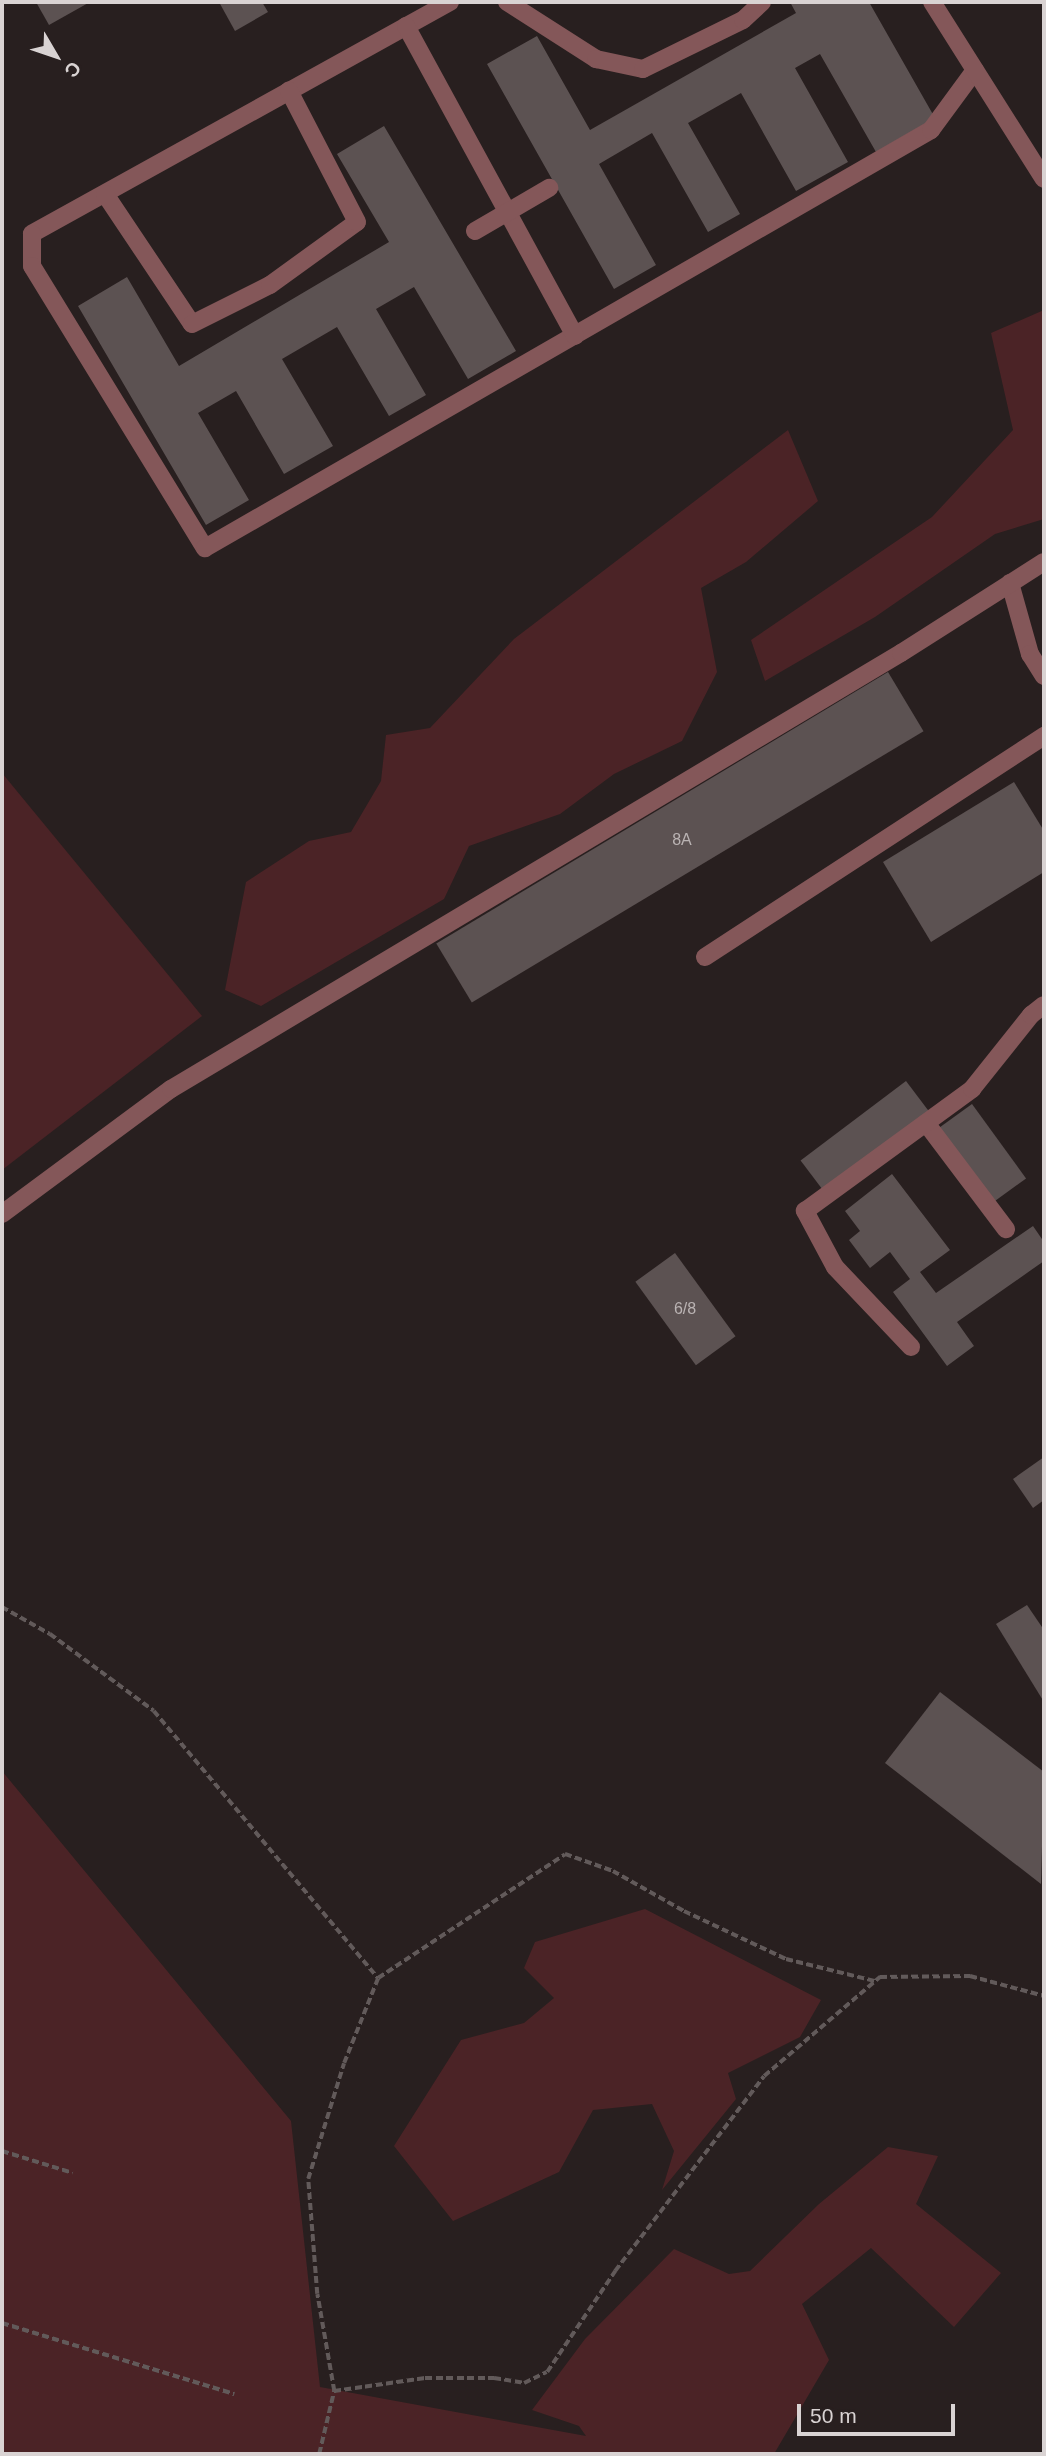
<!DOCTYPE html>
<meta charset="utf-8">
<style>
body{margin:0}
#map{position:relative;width:1046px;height:2456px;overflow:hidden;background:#281f1f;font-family:Helvetica,sans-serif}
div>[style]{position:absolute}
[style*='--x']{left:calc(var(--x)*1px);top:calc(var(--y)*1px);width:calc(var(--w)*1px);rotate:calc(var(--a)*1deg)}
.green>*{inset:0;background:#4b2326}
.building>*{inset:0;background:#5c5252;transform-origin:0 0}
.path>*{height:3.5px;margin-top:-1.75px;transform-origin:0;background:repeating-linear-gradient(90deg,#625a5a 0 7px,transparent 0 10.5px)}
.minor>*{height:18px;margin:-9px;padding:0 9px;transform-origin:9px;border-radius:9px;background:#845759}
span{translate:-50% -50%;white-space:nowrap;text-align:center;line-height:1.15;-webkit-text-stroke:7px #281f1f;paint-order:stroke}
.number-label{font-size:16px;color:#bab3b3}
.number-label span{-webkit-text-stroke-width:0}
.frame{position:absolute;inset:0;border:4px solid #d9d3d3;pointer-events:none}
.north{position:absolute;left:21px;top:21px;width:70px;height:70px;-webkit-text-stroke:5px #281f1f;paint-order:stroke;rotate:129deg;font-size:19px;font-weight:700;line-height:28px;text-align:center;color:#d9d3d3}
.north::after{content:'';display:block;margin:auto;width:24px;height:32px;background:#d9d3d3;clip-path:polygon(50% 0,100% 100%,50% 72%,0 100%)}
.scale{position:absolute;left:797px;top:2404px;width:158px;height:32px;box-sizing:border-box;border:4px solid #d9d3d3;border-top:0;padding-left:9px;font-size:21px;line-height:24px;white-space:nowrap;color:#d9d3d3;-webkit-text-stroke:5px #281f1f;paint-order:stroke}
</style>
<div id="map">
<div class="green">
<i style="clip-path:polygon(1044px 310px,1044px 519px,995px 534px,875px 617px,765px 681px,751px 640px,932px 517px,1013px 430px,991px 333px)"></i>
<i style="clip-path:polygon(788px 430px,818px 501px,746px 562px,701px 588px,717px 672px,682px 741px,614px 774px,560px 814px,469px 846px,444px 899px,261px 1006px,225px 990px,246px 882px,309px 841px,351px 832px,381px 781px,386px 735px,430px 728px,514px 639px)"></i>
<i style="clip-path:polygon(2px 773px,202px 1016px,2px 1170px)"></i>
<i style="clip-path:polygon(2px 1771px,291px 2121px,320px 2387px,586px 2436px,579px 2426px,532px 2410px,585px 2339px,674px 2249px,729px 2274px,750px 2271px,819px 2204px,888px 2147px,938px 2156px,916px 2204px,1001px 2273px,954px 2327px,871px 2248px,802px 2304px,829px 2360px,774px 2454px,2px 2454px)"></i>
<i style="clip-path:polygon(645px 1909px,821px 2000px,800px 2037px,728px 2073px,736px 2099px,662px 2190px,674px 2151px,652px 2104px,593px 2110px,559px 2172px,453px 2221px,394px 2146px,461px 2040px,524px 2023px,554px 1998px,524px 1968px,535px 1942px)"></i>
</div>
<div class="building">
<i style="clip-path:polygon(36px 2px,90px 2px,49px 25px)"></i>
<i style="clip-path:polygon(219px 2px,262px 2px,268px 12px,235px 31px)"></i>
<i style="clip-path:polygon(790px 2px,869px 2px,935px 118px,876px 152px,820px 54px,795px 68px,848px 162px,796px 191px,741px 93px,688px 123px,740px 214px,708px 232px,652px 133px,599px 164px,656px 265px,614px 289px,487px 64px,537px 36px,590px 130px,796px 13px)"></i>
<i style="clip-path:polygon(384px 126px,516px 351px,468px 379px,414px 287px,376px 309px,426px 395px,389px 416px,337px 327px,282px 359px,333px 446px,284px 474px,236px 391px,198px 413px,249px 500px,206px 525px,78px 306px,127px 277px,179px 366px,389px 242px,337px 154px)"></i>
<i style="left:888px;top:672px;width:69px;height:527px;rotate:59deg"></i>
<i style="clip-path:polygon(1014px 782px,1044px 831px,1044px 872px,931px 942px,883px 862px)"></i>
<i style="left:906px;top:1081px;width:38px;height:132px;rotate:53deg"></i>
<i style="left:972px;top:1104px;width:92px;height:44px;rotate:54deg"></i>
<i style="clip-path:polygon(892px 1174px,950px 1250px,920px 1272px,936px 1293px,1033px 1226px,1044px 1242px,1044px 1261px,957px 1322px,974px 1346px,947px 1366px,893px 1292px,910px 1279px,890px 1252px,870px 1268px,849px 1240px,860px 1231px,845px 1211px)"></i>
<i style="left:675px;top:1253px;width:103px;height:49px;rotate:54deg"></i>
<i style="clip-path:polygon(1044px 1457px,1044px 1500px,1033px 1508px,1013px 1479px)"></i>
<i style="clip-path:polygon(1027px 1605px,1044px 1630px,1044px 1702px,996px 1624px)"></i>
<i style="clip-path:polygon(940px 1692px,1044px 1772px,1041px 1884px,885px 1763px)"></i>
</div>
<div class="path">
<i style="--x:2;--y:1607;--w:55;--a:29.4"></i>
<i style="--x:50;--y:1634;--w:129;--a:36.5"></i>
<i style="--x:154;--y:1711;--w:349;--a:50"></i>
<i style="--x:2;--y:2151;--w:74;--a:17.2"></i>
<i style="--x:2;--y:2323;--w:243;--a:17"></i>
<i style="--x:334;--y:2391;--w:92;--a:-8.1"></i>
<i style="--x:425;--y:2378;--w:69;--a:0"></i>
<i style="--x:494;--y:2378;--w:30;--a:9"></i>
<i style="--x:524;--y:2383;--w:25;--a:-26"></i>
<i style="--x:547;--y:2372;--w:122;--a:-56"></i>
<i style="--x:615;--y:2271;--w:245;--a:-52.6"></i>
<i style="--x:764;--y:2076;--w:153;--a:-40.5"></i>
<i style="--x:880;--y:1977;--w:90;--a:-0.6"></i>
<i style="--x:970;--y:1976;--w:77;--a:15.1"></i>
<i style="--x:319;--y:2454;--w:65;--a:-76.6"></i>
<i style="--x:334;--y:2391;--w:98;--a:-99.9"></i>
<i style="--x:317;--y:2294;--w:115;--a:-94.5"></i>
<i style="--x:308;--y:2179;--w:121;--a:-72.8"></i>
<i style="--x:344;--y:2063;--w:92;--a:-68.2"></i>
<i style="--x:378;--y:1978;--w:224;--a:-33.5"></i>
<i style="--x:565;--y:1854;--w:51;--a:19.5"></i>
<i style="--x:613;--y:1871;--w:81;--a:29.4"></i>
<i style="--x:684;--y:1911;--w:113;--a:25.2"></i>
<i style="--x:786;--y:1959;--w:92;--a:13.9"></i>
</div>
<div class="minor">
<i style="--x:450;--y:2;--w:478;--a:151"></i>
<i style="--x:32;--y:234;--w:32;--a:90"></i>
<i style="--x:32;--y:266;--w:331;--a:58.5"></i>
<i style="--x:205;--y:548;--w:838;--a:-29.93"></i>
<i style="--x:931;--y:130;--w:74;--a:-53.7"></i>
<i style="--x:507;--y:2;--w:106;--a:32.6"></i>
<i style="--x:596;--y:59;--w:48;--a:12"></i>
<i style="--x:643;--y:69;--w:111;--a:-26.1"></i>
<i style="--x:743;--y:20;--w:26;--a:-43"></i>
<i style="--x:932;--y:2;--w:209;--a:57.7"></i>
<i style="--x:406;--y:26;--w:353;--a:61.4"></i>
<i style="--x:105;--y:194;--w:156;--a:56.2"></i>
<i style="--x:192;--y:324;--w:87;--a:-26.6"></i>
<i style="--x:270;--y:285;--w:107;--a:-35.9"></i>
<i style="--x:357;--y:222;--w:148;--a:-117.4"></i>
<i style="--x:475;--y:231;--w:86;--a:-30.2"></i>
<i style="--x:1010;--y:583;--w:74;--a:74.3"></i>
<i style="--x:1030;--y:654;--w:26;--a:58"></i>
<i style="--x:705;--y:957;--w:405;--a:-33.1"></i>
<i style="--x:926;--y:1123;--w:133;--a:53"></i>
<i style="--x:2;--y:1214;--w:210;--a:-36.5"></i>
<i style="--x:171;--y:1089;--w:850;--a:-30.85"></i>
<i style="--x:901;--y:653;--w:169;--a:-32.5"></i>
<i style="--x:911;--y:1347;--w:110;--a:-133.5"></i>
<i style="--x:835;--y:1267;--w:64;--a:-118.2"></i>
<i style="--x:805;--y:1211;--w:207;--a:-36.1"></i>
<i style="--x:972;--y:1089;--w:95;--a:-51.4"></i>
<i style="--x:1031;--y:1015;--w:16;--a:-38"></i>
</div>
<div class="number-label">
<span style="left:682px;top:840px">8А</span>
<span style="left:685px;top:1309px">6/8</span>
</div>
<div class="frame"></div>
<div class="north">С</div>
<div class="scale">50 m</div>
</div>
